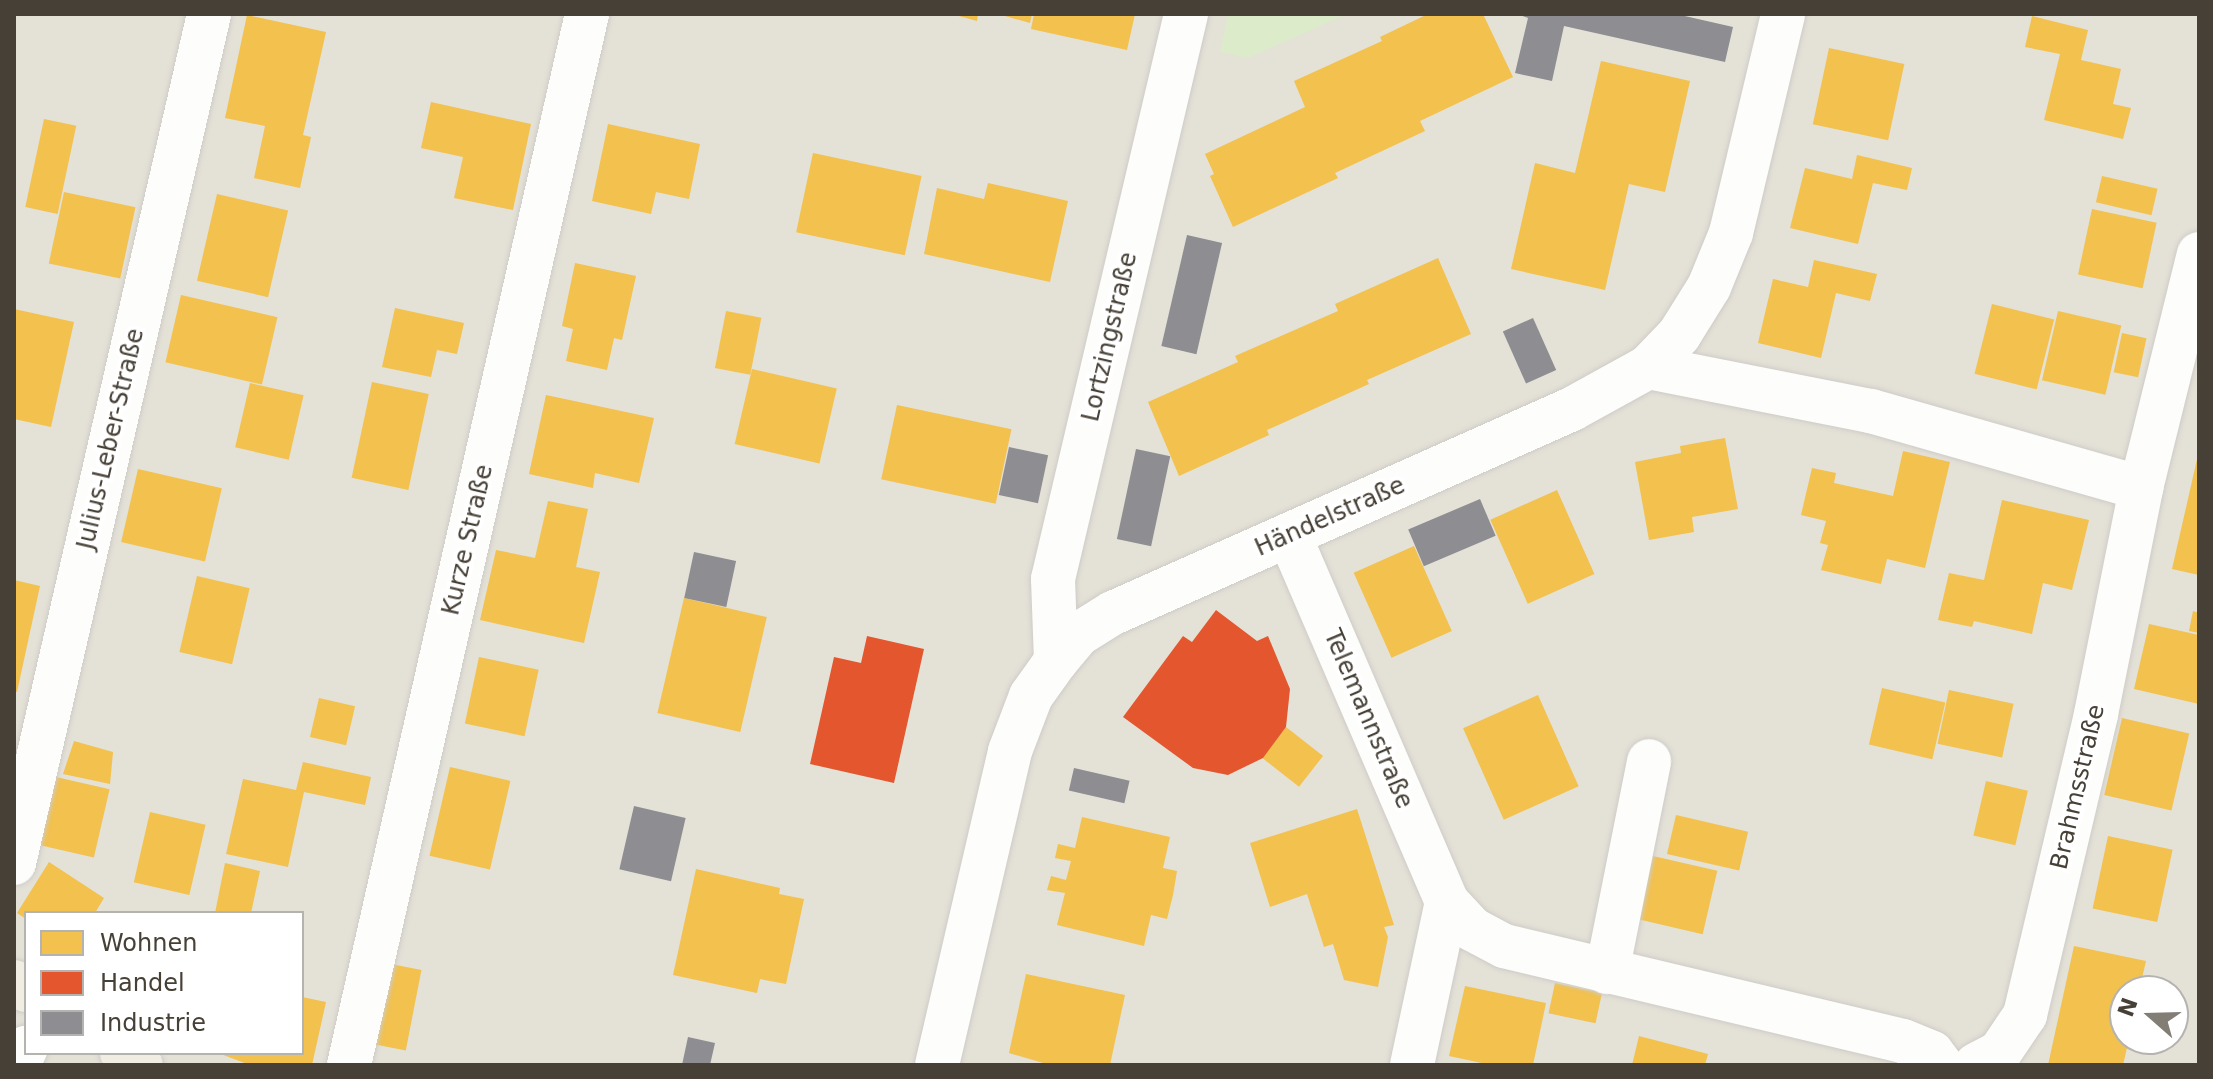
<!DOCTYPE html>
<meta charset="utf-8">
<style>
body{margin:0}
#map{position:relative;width:2213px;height:1079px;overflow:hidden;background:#f0efea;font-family:"DejaVu Sans",sans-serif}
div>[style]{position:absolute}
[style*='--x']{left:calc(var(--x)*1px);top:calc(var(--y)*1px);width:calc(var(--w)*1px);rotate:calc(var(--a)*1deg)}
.residential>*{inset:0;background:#e4e1d7}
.green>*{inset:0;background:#dcebca}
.homes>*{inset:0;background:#f2c14e;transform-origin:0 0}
.shops>*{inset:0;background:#e4572e}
.industry>*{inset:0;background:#8d8d92;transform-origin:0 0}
.roads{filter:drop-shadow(0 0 2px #ceccc7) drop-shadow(0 0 2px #ceccc7)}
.minor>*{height:44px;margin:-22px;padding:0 22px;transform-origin:22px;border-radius:22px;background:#fdfdfc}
.primary>*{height:44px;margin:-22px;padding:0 22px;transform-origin:22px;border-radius:22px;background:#f1ede3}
span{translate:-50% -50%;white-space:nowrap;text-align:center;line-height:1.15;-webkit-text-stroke:8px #fff;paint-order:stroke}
.street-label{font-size:24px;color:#464036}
.frame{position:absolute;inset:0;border:16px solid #464036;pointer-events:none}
.legend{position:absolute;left:24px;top:911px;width:280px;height:144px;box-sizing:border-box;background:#fff;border:2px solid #b5b3af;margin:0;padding:10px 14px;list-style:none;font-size:24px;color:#464036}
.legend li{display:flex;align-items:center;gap:16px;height:40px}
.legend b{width:40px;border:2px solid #b5b3af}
.north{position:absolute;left:2109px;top:975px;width:80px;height:80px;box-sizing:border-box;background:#fff;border:2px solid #b5b3af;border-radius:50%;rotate:290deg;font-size:22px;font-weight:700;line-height:32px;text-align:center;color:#464036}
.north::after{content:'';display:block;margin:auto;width:28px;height:36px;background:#827d75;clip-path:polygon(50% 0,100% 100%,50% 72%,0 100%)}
</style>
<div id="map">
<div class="residential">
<i style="clip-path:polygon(evenodd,14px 14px,2199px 14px,2199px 1065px,14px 1065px,14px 14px,26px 913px,302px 913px,302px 1053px,26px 1053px,26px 913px,14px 14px,2125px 991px,2173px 991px,2173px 1039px,2125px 1039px,2125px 991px)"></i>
</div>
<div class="green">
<i style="clip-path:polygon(1228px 14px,1347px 14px,1248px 58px,1220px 52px)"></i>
</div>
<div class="homes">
<i style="clip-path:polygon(952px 14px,978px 14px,977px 21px)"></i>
<i style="clip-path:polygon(998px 14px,1032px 14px,1030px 23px)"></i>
<i style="clip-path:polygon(1034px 14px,1135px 14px,1127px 50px,1031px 29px)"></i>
<i style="clip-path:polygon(1428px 14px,1483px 14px,1513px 77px,1420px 121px,1425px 131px,1335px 173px,1338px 178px,1233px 227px,1210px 176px,1214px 174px,1205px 154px,1305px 107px,1294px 81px,1382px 41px,1380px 37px)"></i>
<i style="clip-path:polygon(247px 15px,326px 32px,303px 135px,311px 137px,300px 188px,254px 178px,265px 126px,225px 118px)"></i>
<i style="clip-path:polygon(2032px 16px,2088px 30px,2081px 60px,2121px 69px,2113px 104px,2131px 108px,2123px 139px,2044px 120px,2060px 54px,2025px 47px)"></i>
<i style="left:1829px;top:48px;width:77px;height:78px;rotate:12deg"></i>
<i style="clip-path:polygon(1601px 61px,1690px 81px,1665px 192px,1629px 184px,1605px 290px,1511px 269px,1535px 163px,1575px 173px)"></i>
<i style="clip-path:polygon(431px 102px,531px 124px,513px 210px,454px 198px,463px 157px,421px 148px)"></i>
<i style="left:44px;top:119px;width:33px;height:90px;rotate:12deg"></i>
<i style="clip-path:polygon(608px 124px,700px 144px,689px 199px,656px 192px,651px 214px,592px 201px)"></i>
<i style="left:813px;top:153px;width:111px;height:81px;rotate:12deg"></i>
<i style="clip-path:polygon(1857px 155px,1912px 168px,1907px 190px,1873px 183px,1858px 244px,1790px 228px,1805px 168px,1852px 179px)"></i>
<i style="left:2102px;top:176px;width:57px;height:27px;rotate:13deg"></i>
<i style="clip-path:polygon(988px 183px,1068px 201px,1050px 282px,924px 254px,937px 188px,984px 199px)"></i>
<i style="left:64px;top:192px;width:73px;height:73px;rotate:12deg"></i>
<i style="left:217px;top:194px;width:73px;height:89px;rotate:13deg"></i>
<i style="left:2092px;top:209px;width:66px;height:67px;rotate:12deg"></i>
<i style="clip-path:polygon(1438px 258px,1471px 334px,1367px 380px,1369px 384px,1267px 430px,1269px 435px,1179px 476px,1148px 402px,1238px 362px,1235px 356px,1338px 311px,1335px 304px)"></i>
<i style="clip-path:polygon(1814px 260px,1877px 274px,1870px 301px,1836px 293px,1821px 358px,1758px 343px,1773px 279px,1808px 287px)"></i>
<i style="clip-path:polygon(575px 263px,636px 276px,622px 340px,614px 338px,607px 370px,566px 361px,573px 329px,562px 326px)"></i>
<i style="left:181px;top:295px;width:99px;height:69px;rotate:13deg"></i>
<i style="left:1992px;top:304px;width:64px;height:72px;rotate:14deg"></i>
<i style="clip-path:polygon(395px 308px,464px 323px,457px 354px,437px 350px,431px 377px,382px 367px)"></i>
<i style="clip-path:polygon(14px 309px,74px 322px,51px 427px,14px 419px)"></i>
<i style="left:726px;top:311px;width:36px;height:58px;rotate:11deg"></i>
<i style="left:2058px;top:311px;width:65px;height:71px;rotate:13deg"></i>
<i style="left:2122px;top:333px;width:25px;height:40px;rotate:12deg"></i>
<i style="left:752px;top:369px;width:87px;height:77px;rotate:13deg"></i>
<i style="left:372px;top:382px;width:58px;height:98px;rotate:12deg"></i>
<i style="left:250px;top:383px;width:55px;height:66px;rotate:13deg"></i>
<i style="clip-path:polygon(546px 395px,654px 418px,639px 483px,595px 473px,593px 488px,529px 474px)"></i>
<i style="left:897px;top:405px;width:117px;height:76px;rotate:12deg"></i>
<i style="clip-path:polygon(1725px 438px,1738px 509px,1692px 517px,1694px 532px,1649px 540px,1635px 462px,1681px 453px,1680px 446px)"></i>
<i style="clip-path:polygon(1903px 451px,1950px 462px,1925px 568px,1887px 559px,1881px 584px,1821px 570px,1828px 545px,1820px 543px,1826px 521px,1801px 515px,1812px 468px,1836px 473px,1834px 483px,1893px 496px)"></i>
<i style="clip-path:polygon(2198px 455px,2199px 455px,2199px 575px,2172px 569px)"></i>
<i style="left:138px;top:469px;width:86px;height:75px;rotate:13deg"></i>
<i style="left:1557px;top:490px;width:92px;height:73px;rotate:66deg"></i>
<i style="clip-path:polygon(2002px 500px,2089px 520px,2072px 590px,2043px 583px,2032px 634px,1974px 621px,1972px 627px,1938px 620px,1949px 573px,1984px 580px)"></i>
<i style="clip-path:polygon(548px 501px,588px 509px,576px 567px,600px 572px,584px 643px,480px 620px,496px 550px,535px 558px)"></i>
<i style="left:1414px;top:546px;width:93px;height:66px;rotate:66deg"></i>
<i style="left:197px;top:576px;width:54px;height:78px;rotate:13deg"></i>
<i style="clip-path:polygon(14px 580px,40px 586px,17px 692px,14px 691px)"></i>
<i style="left:684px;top:598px;width:85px;height:118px;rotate:13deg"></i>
<i style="clip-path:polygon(2193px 611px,2199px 613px,2199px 633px,2189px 631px)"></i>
<i style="clip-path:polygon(2149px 624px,2199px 635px,2199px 704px,2134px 689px)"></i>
<i style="left:479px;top:657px;width:61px;height:68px;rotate:12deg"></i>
<i style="left:1882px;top:688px;width:65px;height:58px;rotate:13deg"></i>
<i style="left:1949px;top:690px;width:66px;height:55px;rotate:12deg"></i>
<i style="left:1538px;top:695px;width:100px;height:82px;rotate:66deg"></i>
<i style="left:319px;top:698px;width:37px;height:40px;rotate:13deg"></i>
<i style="left:2122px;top:718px;width:69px;height:79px;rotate:13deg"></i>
<i style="left:1286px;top:727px;width:47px;height:39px;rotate:38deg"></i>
<i style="clip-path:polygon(74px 741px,113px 752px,110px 784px,63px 774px)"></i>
<i style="clip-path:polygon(303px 762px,371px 777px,365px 805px,304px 792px,288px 867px,226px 854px,243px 779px,296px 790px)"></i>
<i style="left:450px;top:767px;width:62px;height:91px;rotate:13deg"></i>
<i style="left:56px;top:777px;width:55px;height:70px;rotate:13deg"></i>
<i style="left:1986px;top:781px;width:43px;height:56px;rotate:13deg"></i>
<i style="clip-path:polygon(1357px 809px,1394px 925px,1384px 927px,1388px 937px,1378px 987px,1344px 980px,1333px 944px,1324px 947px,1307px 894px,1270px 907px,1250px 843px)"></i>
<i style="left:150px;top:812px;width:57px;height:72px;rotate:13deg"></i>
<i style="left:1676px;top:815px;width:74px;height:40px;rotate:13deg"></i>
<i style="clip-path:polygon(1082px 817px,1170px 837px,1163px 868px,1177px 871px,1173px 895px,1167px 919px,1151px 915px,1144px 946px,1057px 925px,1065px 893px,1047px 890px,1051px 876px,1066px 880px,1071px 861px,1055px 858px,1058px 844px,1075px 848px)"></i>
<i style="left:2108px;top:836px;width:66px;height:74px;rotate:12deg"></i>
<i style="left:1653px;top:856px;width:66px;height:65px;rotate:13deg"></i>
<i style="clip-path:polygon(49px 862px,104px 898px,95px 913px,26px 913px,26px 919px,17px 913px)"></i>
<i style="clip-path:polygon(225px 863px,260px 871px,251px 913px,215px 913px)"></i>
<i style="clip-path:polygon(696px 869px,780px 888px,779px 894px,804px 899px,786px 984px,760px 979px,757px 993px,673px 975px)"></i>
<i style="clip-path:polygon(2074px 946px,2146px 961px,2139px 991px,2125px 991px,2125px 1039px,2129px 1039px,2123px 1065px,2048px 1065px)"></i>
<i style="left:391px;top:964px;width:31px;height:82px;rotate:11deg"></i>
<i style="clip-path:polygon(1026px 974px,1125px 995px,1110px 1065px,1050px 1065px,1009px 1053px)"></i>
<i style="left:1555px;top:983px;width:48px;height:31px;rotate:12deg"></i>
<i style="clip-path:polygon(1465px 986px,1546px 1003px,1533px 1065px,1491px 1065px,1449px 1056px)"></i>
<i style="clip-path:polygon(302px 997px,326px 1002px,312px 1065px,250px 1065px,218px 1053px,302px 1053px)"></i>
<i style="clip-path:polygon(1639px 1036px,1708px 1054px,1705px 1065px,1632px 1065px)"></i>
</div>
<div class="shops">
<i style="clip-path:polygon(1216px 610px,1257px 641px,1268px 636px,1290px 689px,1286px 727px,1263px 758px,1228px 775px,1193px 768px,1123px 717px,1183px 636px,1192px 642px)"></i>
<i style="clip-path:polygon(867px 636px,924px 649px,894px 783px,810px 764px,834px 657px,861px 663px)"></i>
</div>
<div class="industry">
<i style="clip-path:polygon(1517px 14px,1676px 14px,1733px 27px,1725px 62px,1564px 26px,1552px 81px,1515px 73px,1528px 18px)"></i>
<i style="left:1187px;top:235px;width:36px;height:114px;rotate:13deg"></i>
<i style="left:1533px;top:318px;width:57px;height:33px;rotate:66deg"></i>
<i style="left:1009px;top:447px;width:40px;height:49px;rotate:12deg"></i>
<i style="left:1136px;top:449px;width:35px;height:92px;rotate:12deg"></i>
<i style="left:1480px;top:499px;width:40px;height:78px;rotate:67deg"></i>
<i style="left:694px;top:552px;width:43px;height:47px;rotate:12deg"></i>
<i style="left:1074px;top:768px;width:57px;height:23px;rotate:13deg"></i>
<i style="left:634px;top:806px;width:53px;height:65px;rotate:13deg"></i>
<i style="clip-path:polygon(688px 1037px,715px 1043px,710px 1065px,682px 1065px)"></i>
</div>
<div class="roads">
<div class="minor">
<i style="--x:1648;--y:367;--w:227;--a:11.2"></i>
<i style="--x:1871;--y:411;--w:281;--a:15.9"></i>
<i style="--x:2141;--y:488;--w:241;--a:-76.1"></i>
<i style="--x:1289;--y:535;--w:400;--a:66.7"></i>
<i style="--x:1447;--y:902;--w:37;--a:47"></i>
<i style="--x:1472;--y:929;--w:36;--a:28"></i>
<i style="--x:1504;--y:946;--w:410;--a:13.4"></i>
<i style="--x:1903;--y:1041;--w:31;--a:22"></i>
<i style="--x:1932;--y:1053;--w:15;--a:53"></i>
<i style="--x:1056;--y:661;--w:82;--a:-92.1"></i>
<i style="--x:1053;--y:579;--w:580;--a:-76.75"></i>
<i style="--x:14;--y:863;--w:871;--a:-77.06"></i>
<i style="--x:1607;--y:972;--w:215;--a:-78.7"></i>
<i style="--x:18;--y:1065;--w:19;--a:-65"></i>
<i style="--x:349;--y:1065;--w:1078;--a:-77.24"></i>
<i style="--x:937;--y:1065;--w:322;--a:-76.9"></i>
<i style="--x:1010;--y:751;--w:59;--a:-69.1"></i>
<i style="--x:1031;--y:696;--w:43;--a:-54.5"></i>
<i style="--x:1056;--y:661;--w:35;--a:-50"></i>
<i style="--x:1079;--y:634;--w:40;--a:-32"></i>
<i style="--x:1113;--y:613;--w:502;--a:-23.96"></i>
<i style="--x:1572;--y:409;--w:87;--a:-28.9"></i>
<i style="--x:1648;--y:367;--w:45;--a:-45.9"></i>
<i style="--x:1679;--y:335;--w:57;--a:-58"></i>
<i style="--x:1709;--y:287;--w:58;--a:-67.8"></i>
<i style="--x:1731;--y:233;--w:225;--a:-76.6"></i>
<i style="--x:1412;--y:1065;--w:167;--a:-77.9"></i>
<i style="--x:1976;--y:1065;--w:27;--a:-28"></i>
<i style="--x:2000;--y:1052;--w:45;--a:-56"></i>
<i style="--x:2025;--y:1015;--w:309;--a:-76.7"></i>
<i style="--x:2096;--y:714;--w:230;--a:-78.7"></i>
</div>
<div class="primary">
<i style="--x:14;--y:982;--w:14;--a:34"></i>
<i style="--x:122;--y:1053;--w:22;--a:32"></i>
</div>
</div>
<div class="street-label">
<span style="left:1110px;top:337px;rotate:-77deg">Lortzingstraße</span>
<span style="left:111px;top:439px;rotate:-77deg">Julius-Leber-Straße</span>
<span style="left:1330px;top:517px;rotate:-24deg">Händelstraße</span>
<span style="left:468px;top:540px;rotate:-77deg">Kurze Straße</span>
<span style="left:1368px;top:719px;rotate:67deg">Telemannstraße</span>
<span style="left:2078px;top:787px;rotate:-77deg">Brahmsstraße</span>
</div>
<div class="frame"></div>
<ul class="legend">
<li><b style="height:22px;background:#f2c14e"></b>Wohnen</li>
<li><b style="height:22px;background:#e4572e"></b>Handel</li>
<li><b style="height:22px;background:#8d8d92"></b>Industrie</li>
</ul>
<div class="north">N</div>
</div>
